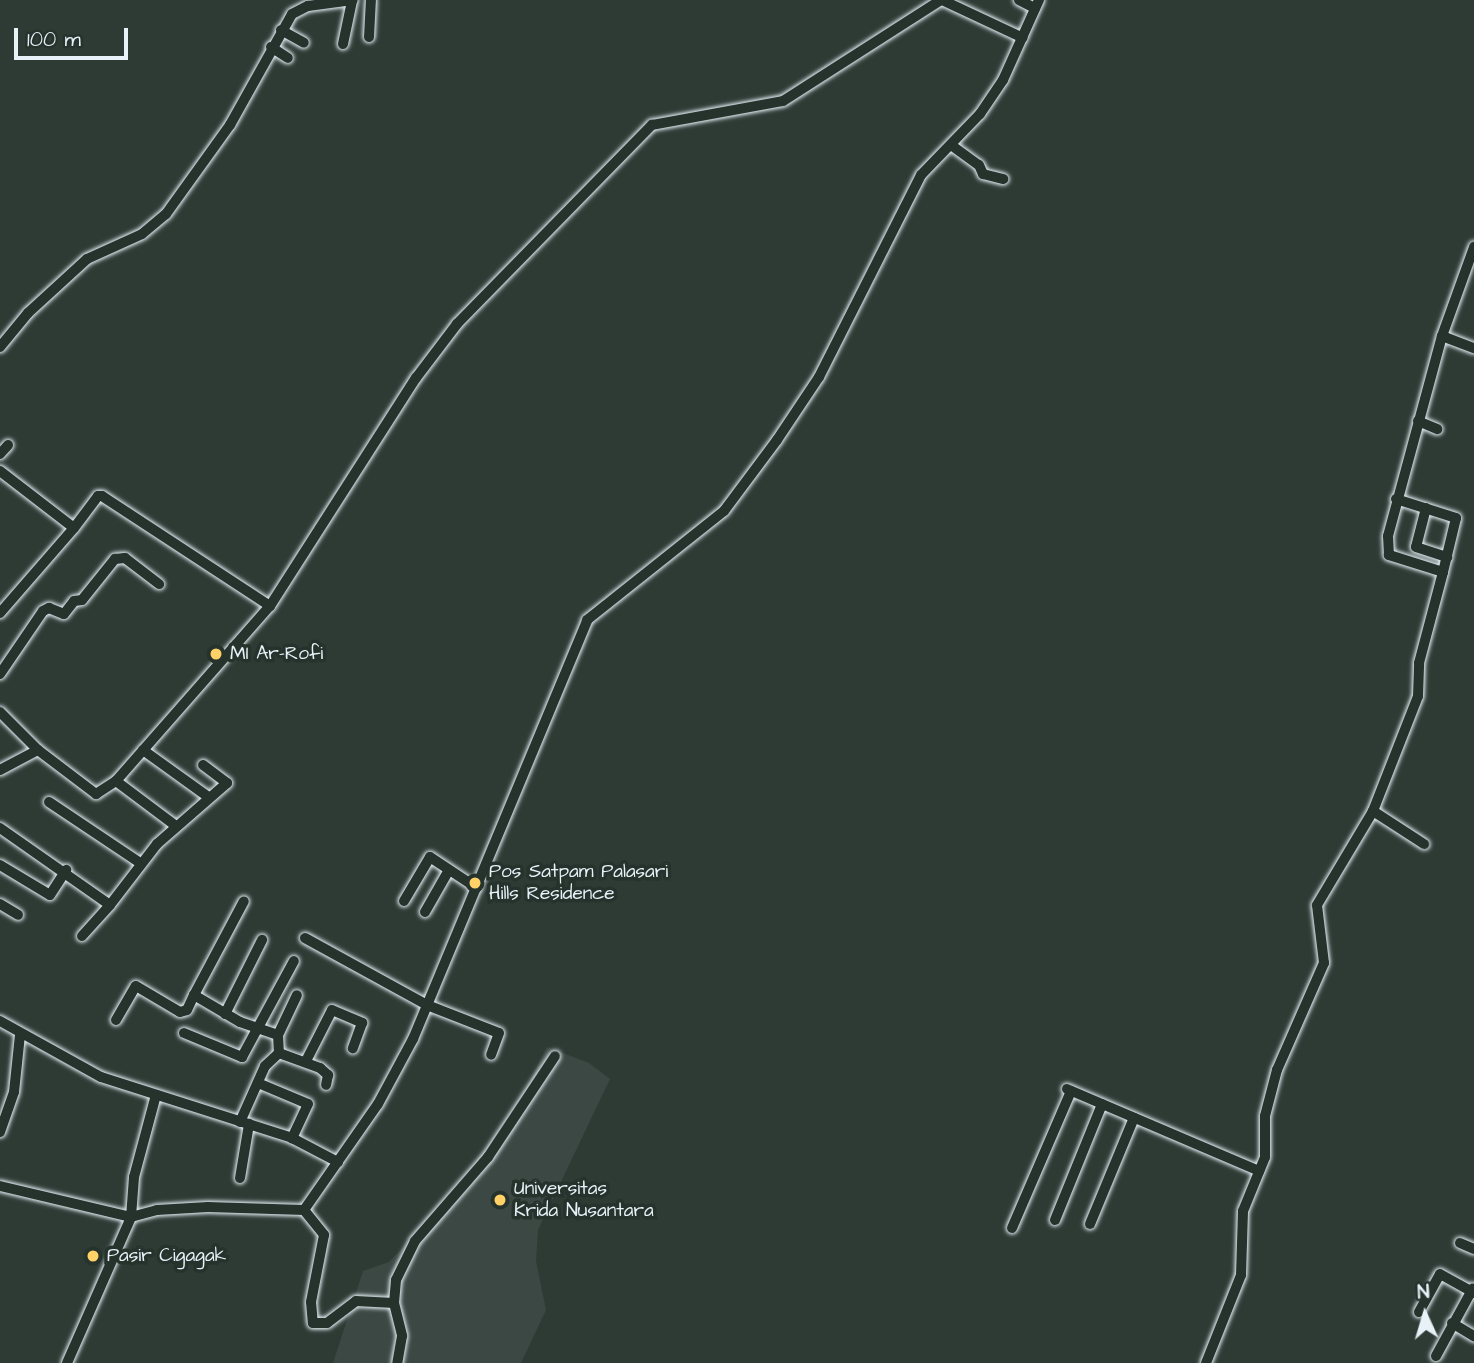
<!DOCTYPE html>
<style>
body{margin:0}
#map{position:relative;width:1474px;height:1363px;overflow:hidden;background:#2e3b35;font-family:"Architects Daughter",sans-serif}
div>[style]{position:absolute}
[style*='--x']{left:calc(var(--x)*1px);top:calc(var(--y)*1px);width:calc(var(--w)*1px);rotate:calc(var(--a)*1deg)}
.built>*{inset:0;background:#3b4843}
.roads{filter:drop-shadow(0 0 2px #e8f1f8) drop-shadow(0 0 2px #e8f1f8)}
.minor>*{height:10px;margin:-5px;padding:0 5px;transform-origin:5px;border-radius:5px;background:#26332d}
.dots>*{width:19px;height:19px;translate:-50% -50%;box-sizing:border-box;border:4px solid #26332d;border-radius:50%}
span{translate:-50% -50%;white-space:nowrap;text-align:center;line-height:1.15;-webkit-text-stroke:7px #26332d;paint-order:stroke}
.poi-label{font-size:19px;color:#e8f1f8}
.left{translate:0 -50%;text-align:left}
.north{position:absolute;left:1390px;top:1279px;width:70px;height:70px;-webkit-text-stroke:5px #26332d;paint-order:stroke;rotate:356deg;font-size:19px;font-weight:700;line-height:28px;text-align:center;color:#e8f1f8}
.north::after{content:'';display:block;margin:auto;width:24px;height:32px;background:#e8f1f8;clip-path:polygon(50% 0,100% 100%,50% 72%,0 100%)}
.scale{position:absolute;left:14px;top:28px;width:114px;height:32px;box-sizing:border-box;border:4px solid #e8f1f8;border-top:0;padding-left:9px;font-size:21px;line-height:24px;white-space:nowrap;color:#e8f1f8;-webkit-text-stroke:5px #26332d;paint-order:stroke}
</style>
<div id="map">
<div class="built">
<i style="clip-path:polygon(547px 1047px,589px 1063px,610px 1079px,538px 1230px,536px 1261px,546px 1310px,521px 1363px,333px 1363px,363px 1271px,389px 1262px,442px 1207px,515px 1110px)"></i>
</div>
<div class="roads">
<div class="minor">
<i style="--x:942;--y:0;--w:89;--a:25.1"></i>
<i style="--x:1019;--y:0;--w:18;--a:27"></i>
<i style="--x:281;--y:30;--w:26;--a:29"></i>
<i style="--x:369;--y:37;--w:37;--a:-87"></i>
<i style="--x:343;--y:44;--w:44;--a:-78.2"></i>
<i style="--x:271;--y:47;--w:20;--a:33"></i>
<i style="--x:951;--y:145;--w:34;--a:36"></i>
<i style="--x:979;--y:165;--w:10;--a:66"></i>
<i style="--x:983;--y:174;--w:21;--a:14"></i>
<i style="--x:1442;--y:336;--w:34;--a:21"></i>
<i style="--x:0;--y:347;--w:44;--a:-50.5"></i>
<i style="--x:28;--y:313;--w:80;--a:-42.5"></i>
<i style="--x:87;--y:259;--w:60;--a:-24.4"></i>
<i style="--x:142;--y:234;--w:31;--a:-40"></i>
<i style="--x:166;--y:214;--w:110;--a:-54.3"></i>
<i style="--x:230;--y:125;--w:127;--a:-60.8"></i>
<i style="--x:292;--y:14;--w:18;--a:-27"></i>
<i style="--x:308;--y:6;--w:45;--a:-7.6"></i>
<i style="--x:1418;--y:421;--w:21;--a:23"></i>
<i style="--x:0;--y:454;--w:12;--a:-48"></i>
<i style="--x:0;--y:471;--w:93;--a:37.6"></i>
<i style="--x:74;--y:528;--w:40;--a:-53"></i>
<i style="--x:98;--y:496;--w:4;--a:0"></i>
<i style="--x:102;--y:496;--w:201;--a:33.2"></i>
<i style="--x:1396;--y:499;--w:63;--a:17.6"></i>
<i style="--x:1456;--y:518;--w:56;--a:103.5"></i>
<i style="--x:1426;--y:508;--w:40;--a:104.4"></i>
<i style="--x:1416;--y:547;--w:33;--a:18"></i>
<i style="--x:0;--y:613;--w:113;--a:-49"></i>
<i style="--x:0;--y:674;--w:76;--a:-55.7"></i>
<i style="--x:43;--y:611;--w:7;--a:-27"></i>
<i style="--x:49;--y:608;--w:16;--a:22"></i>
<i style="--x:64;--y:614;--w:16;--a:-52"></i>
<i style="--x:74;--y:601;--w:8;--a:-7"></i>
<i style="--x:82;--y:600;--w:53;--a:-51.2"></i>
<i style="--x:115;--y:559;--w:10;--a:-6"></i>
<i style="--x:125;--y:558;--w:43;--a:37.4"></i>
<i style="--x:0;--y:712;--w:54;--a:45"></i>
<i style="--x:143;--y:750;--w:79;--a:35.7"></i>
<i style="--x:0;--y:770;--w:43;--a:-27.8"></i>
<i style="--x:38;--y:750;--w:73;--a:37.2"></i>
<i style="--x:96;--y:794;--w:24;--a:-33"></i>
<i style="--x:116;--y:781;--w:233;--a:-48.7"></i>
<i style="--x:270;--y:606;--w:271;--a:-57.4"></i>
<i style="--x:416;--y:378;--w:68;--a:-52.8"></i>
<i style="--x:457;--y:324;--w:279;--a:-45.6"></i>
<i style="--x:652;--y:125;--w:133;--a:-10.4"></i>
<i style="--x:783;--y:101;--w:188;--a:-32.6"></i>
<i style="--x:116;--y:781;--w:75;--a:36.9"></i>
<i style="--x:49;--y:802;--w:110;--a:33.8"></i>
<i style="--x:1373;--y:811;--w:61;--a:32.9"></i>
<i style="--x:0;--y:828;--w:134;--a:35"></i>
<i style="--x:110;--y:905;--w:77;--a:-52.4"></i>
<i style="--x:157;--y:844;--w:93;--a:-41.1"></i>
<i style="--x:227;--y:783;--w:30;--a:-143"></i>
<i style="--x:0;--y:865;--w:58;--a:31"></i>
<i style="--x:50;--y:895;--w:30;--a:-57"></i>
<i style="--x:404;--y:901;--w:51;--a:-59.4"></i>
<i style="--x:430;--y:857;--w:56;--a:33.4"></i>
<i style="--x:0;--y:904;--w:21;--a:31"></i>
<i style="--x:425;--y:912;--w:48;--a:-60.3"></i>
<i style="--x:82;--y:936;--w:42;--a:-47.9"></i>
<i style="--x:305;--y:938;--w:139;--a:28.8"></i>
<i style="--x:427;--y:1005;--w:77;--a:21.3"></i>
<i style="--x:499;--y:1033;--w:23;--a:110"></i>
<i style="--x:194;--y:995;--w:106;--a:-62"></i>
<i style="--x:225;--y:1014;--w:83;--a:-63.4"></i>
<i style="--x:116;--y:1020;--w:39;--a:-60"></i>
<i style="--x:136;--y:986;--w:51;--a:30.6"></i>
<i style="--x:180;--y:1012;--w:7;--a:-16"></i>
<i style="--x:187;--y:1010;--w:17;--a:-65"></i>
<i style="--x:194;--y:995;--w:53;--a:30.4"></i>
<i style="--x:240;--y:1022;--w:40;--a:18.9"></i>
<i style="--x:278;--y:1035;--w:18;--a:87"></i>
<i style="--x:0;--y:1021;--w:115;--a:29"></i>
<i style="--x:101;--y:1077;--w:201;--a:17.7"></i>
<i style="--x:292;--y:1138;--w:52;--a:27.6"></i>
<i style="--x:184;--y:1033;--w:63;--a:22.5"></i>
<i style="--x:242;--y:1057;--w:109;--a:-61.6"></i>
<i style="--x:278;--y:1035;--w:44;--a:-64.6"></i>
<i style="--x:306;--y:1061;--w:57;--a:-63"></i>
<i style="--x:332;--y:1010;--w:33;--a:23"></i>
<i style="--x:362;--y:1023;--w:27;--a:110"></i>
<i style="--x:258;--y:1083;--w:54;--a:22.8"></i>
<i style="--x:308;--y:1104;--w:38;--a:115"></i>
<i style="--x:1067;--y:1089;--w:209;--a:23.1"></i>
<i style="--x:240;--y:1122;--w:61;--a:-65.9"></i>
<i style="--x:265;--y:1066;--w:19;--a:-43"></i>
<i style="--x:279;--y:1053;--w:44;--a:20.1"></i>
<i style="--x:320;--y:1068;--w:11;--a:41"></i>
<i style="--x:328;--y:1075;--w:10;--a:101"></i>
<i style="--x:0;--y:1132;--w:42;--a:-70.7"></i>
<i style="--x:14;--y:1092;--w:57;--a:-84"></i>
<i style="--x:240;--y:1178;--w:55;--a:-80.5"></i>
<i style="--x:0;--y:1186;--w:135;--a:13.3"></i>
<i style="--x:131;--y:1217;--w:27;--a:-15"></i>
<i style="--x:157;--y:1210;--w:51;--a:-3.4"></i>
<i style="--x:208;--y:1207;--w:96;--a:1.8"></i>
<i style="--x:304;--y:1210;--w:129;--a:-55.1"></i>
<i style="--x:378;--y:1104;--w:74;--a:-61.7"></i>
<i style="--x:413;--y:1039;--w:454;--a:-67.4"></i>
<i style="--x:587;--y:620;--w:175;--a:-38.5"></i>
<i style="--x:724;--y:511;--w:89;--a:-53.3"></i>
<i style="--x:777;--y:440;--w:76;--a:-56.3"></i>
<i style="--x:819;--y:377;--w:226;--a:-63.2"></i>
<i style="--x:921;--y:175;--w:85;--a:-46"></i>
<i style="--x:980;--y:114;--w:41;--a:-55.9"></i>
<i style="--x:1003;--y:80;--w:88;--a:-65.8"></i>
<i style="--x:304;--y:1210;--w:32;--a:51"></i>
<i style="--x:324;--y:1235;--w:68;--a:101"></i>
<i style="--x:311;--y:1302;--w:21;--a:85"></i>
<i style="--x:313;--y:1323;--w:14;--a:0"></i>
<i style="--x:327;--y:1323;--w:36;--a:-37"></i>
<i style="--x:356;--y:1301;--w:38;--a:3"></i>
<i style="--x:394;--y:1303;--w:23;--a:-85"></i>
<i style="--x:396;--y:1280;--w:43;--a:-64"></i>
<i style="--x:415;--y:1241;--w:111;--a:-49"></i>
<i style="--x:488;--y:1157;--w:121;--a:-56.4"></i>
<i style="--x:1055;--y:1220;--w:125;--a:-67.9"></i>
<i style="--x:1090;--y:1224;--w:115;--a:-67.5"></i>
<i style="--x:1012;--y:1228;--w:149;--a:-66.7"></i>
<i style="--x:1460;--y:1243;--w:15;--a:23"></i>
<i style="--x:394;--y:1303;--w:34;--a:76"></i>
<i style="--x:402;--y:1336;--w:27;--a:100"></i>
<i style="--x:1419;--y:1312;--w:43;--a:-61.1"></i>
<i style="--x:1440;--y:1274;--w:39;--a:29"></i>
<i style="--x:1452;--y:1323;--w:26;--a:31"></i>
<i style="--x:1436;--y:1356;--w:77;--a:-61.4"></i>
<i style="--x:67;--y:1363;--w:159;--a:-66.3"></i>
<i style="--x:131;--y:1217;--w:40;--a:-85.7"></i>
<i style="--x:134;--y:1177;--w:85;--a:-75"></i>
<i style="--x:1206;--y:1363;--w:95;--a:-68.3"></i>
<i style="--x:1241;--y:1275;--w:64;--a:-88.2"></i>
<i style="--x:1243;--y:1211;--w:58;--a:-67.8"></i>
<i style="--x:1265;--y:1157;--w:41;--a:-90"></i>
<i style="--x:1265;--y:1116;--w:48;--a:-75.4"></i>
<i style="--x:1277;--y:1070;--w:117;--a:-66.3"></i>
<i style="--x:1324;--y:963;--w:58;--a:-96.9"></i>
<i style="--x:1317;--y:905;--w:109;--a:-59.2"></i>
<i style="--x:1373;--y:811;--w:123;--a:-68.6"></i>
<i style="--x:1418;--y:696;--w:33;--a:-88"></i>
<i style="--x:1419;--y:663;--w:94;--a:-75.2"></i>
<i style="--x:1443;--y:572;--w:57;--a:-162.5"></i>
<i style="--x:1389;--y:555;--w:19;--a:-93"></i>
<i style="--x:1388;--y:536;--w:207;--a:-74.9"></i>
<i style="--x:1442;--y:336;--w:95;--a:-70.2"></i>
</div>
</div>
<div class="dots">
<i style="left:216px;top:654px;background:#ffd166"></i>
<i style="left:475px;top:883px;background:#ffd166"></i>
<i style="left:500px;top:1200px;background:#ffd166"></i>
<i style="left:93px;top:1256px;background:#ffd166"></i>
</div>
<div class="poi-label">
<span class="left" style="left:230px;top:654px">MI Ar-Rofi</span>
<span class="left" style="left:489px;top:883px">Pos Satpam Palasari<br>Hills Residence</span>
<span class="left" style="left:514px;top:1200px">Universitas<br>Krida Nusantara</span>
<span class="left" style="left:107px;top:1256px">Pasir Cigagak</span>
</div>
<div class="north">N</div>
<div class="scale">100 m</div>
</div>
